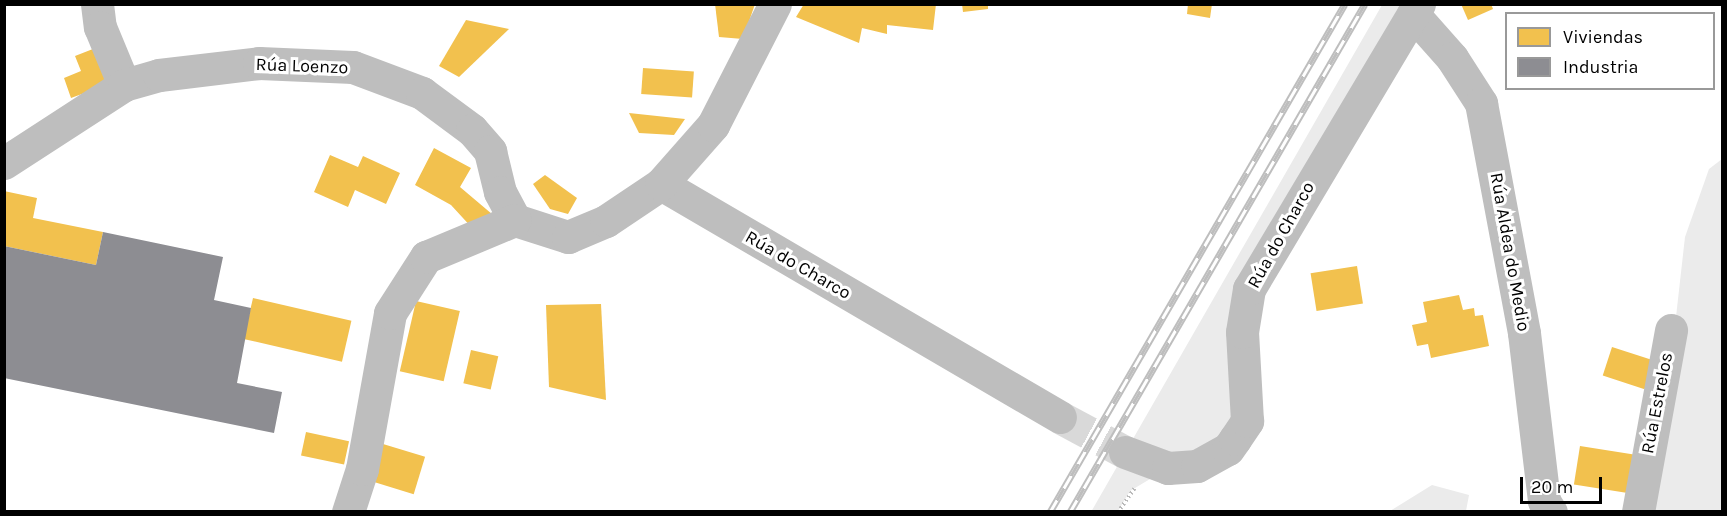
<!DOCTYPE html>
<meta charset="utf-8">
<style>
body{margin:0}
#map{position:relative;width:1727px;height:516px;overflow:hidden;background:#fff;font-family:Karla,sans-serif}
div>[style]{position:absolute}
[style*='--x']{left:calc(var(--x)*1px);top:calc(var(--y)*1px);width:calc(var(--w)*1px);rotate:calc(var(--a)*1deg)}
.green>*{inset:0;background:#ebebeb}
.homes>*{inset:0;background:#f2c14e;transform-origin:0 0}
.industry>*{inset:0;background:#8d8d92}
.minor-tunnel>*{height:33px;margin-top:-16.5px;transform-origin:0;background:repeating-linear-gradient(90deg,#d9d9d9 0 33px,transparent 0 49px)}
.path>*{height:4px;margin-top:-2px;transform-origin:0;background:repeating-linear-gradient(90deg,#b9b9b9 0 1.5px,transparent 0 4.5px)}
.minor>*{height:33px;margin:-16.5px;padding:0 16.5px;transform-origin:16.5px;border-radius:16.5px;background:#bebebe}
.rail>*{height:7px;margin-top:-3.5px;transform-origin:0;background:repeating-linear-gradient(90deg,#fff 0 14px,#bebebe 0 28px);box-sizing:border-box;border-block:2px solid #bebebe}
span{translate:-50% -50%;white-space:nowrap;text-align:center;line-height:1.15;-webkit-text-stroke:6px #fff;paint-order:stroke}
.street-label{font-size:18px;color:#000}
.frame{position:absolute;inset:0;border:6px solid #000;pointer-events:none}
.legend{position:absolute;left:1505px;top:12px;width:210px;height:78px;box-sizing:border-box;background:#fff;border:2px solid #999;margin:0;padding:8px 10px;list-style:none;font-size:18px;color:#000}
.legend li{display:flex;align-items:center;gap:12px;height:30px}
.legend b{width:30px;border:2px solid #999}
.scale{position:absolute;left:1520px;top:477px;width:82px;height:27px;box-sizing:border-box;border:3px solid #000;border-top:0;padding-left:8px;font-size:18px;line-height:21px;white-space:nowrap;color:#000;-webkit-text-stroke:4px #fff;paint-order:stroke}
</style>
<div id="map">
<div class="green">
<i style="clip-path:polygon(1382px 5px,1419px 5px,1249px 289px,1247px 421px,1130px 491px,1118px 511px,1091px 512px)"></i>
<i style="clip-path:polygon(1722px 159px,1722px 511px,1654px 512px,1685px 237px,1709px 169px)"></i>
<i style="clip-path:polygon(1432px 485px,1469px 495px,1466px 511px,1390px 511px)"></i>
</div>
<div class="homes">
<i style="clip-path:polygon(715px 4px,755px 4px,743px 39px,719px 37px)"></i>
<i style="clip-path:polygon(804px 4px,844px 6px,936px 4px,933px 30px,887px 25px,887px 34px,862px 28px,859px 43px,796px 17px)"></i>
<i style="clip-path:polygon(962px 4px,988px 4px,988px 9px,963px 12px)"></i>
<i style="clip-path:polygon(1188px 4px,1212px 4px,1210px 18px,1187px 14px)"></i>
<i style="clip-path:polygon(1461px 4px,1491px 4px,1493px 9px,1468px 20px)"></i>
<i style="clip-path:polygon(466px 20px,509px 29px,459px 77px,439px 66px)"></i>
<i style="clip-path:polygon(98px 47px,112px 83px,71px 98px,64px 78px,81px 71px,75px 56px)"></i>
<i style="left:643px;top:68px;width:51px;height:26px;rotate:4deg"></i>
<i style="clip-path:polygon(629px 113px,685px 119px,674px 135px,639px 133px)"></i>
<i style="clip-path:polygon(434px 148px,471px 168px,460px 187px,499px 220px,474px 230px,451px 205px,415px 185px)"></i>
<i style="clip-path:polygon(330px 155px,358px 167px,363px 156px,400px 173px,386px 204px,355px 190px,348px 207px,314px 192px)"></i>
<i style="clip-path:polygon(545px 175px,577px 198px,568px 214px,550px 209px,533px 184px)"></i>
<i style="clip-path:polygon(4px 191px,37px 198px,33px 218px,103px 232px,96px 265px,4px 246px)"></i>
<i style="left:1357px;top:266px;width:38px;height:47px;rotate:81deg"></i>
<i style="clip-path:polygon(1459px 295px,1463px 310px,1474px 308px,1475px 316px,1483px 315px,1489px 346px,1431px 358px,1428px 344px,1417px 346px,1412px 325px,1427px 322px,1423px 302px)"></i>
<i style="left:253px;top:298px;width:101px;height:42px;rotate:13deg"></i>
<i style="left:416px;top:301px;width:45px;height:72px;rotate:13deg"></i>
<i style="clip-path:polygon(601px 304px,606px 400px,549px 387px,546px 305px)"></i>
<i style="left:1612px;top:347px;width:44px;height:30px;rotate:18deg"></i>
<i style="left:471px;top:350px;width:28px;height:34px;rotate:13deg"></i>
<i style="left:306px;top:432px;width:44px;height:24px;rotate:12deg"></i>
<i style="left:383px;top:444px;width:44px;height:39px;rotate:17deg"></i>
<i style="left:1580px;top:446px;width:56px;height:39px;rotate:9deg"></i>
</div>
<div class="industry">
<i style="clip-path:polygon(103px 232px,223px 257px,214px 300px,251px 308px,237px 383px,282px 392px,274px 433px,4px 378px,4px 246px,96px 265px)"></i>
</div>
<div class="minor-tunnel">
<i style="--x:1060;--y:417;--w:74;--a:28.3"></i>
</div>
<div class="path">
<i style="--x:1118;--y:512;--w:29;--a:-55"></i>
</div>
<div class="minor">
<i style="--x:97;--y:4;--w:23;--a:83"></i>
<i style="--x:100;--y:27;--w:63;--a:67.5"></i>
<i style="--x:1413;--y:14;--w:59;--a:48.4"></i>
<i style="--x:1452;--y:58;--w:54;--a:57.2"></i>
<i style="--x:1481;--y:103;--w:234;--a:79.4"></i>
<i style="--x:1524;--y:333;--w:169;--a:83.2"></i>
<i style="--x:1544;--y:501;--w:13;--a:58"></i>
<i style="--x:4;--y:163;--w:143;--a:-33"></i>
<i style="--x:124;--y:85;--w:36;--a:-16"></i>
<i style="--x:159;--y:75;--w:101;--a:-6.8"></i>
<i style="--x:259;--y:63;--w:94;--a:2.4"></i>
<i style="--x:353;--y:67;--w:74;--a:20.6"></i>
<i style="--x:422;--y:93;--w:62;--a:36.5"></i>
<i style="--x:472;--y:130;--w:28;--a:49"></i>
<i style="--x:490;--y:151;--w:42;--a:76.3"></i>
<i style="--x:500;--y:192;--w:32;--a:62"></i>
<i style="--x:661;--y:184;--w:462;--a:30.3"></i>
<i style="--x:515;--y:220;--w:56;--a:17.8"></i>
<i style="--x:568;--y:237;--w:41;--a:-22.8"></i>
<i style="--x:606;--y:221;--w:66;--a:-33.9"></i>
<i style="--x:661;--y:184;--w:79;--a:-48.6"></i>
<i style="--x:713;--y:125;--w:136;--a:-62.9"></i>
<i style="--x:1125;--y:452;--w:46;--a:20.4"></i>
<i style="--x:1168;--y:468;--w:29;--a:-4"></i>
<i style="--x:1197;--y:466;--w:35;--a:-29"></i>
<i style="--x:1228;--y:449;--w:12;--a:-55"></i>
<i style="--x:1235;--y:439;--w:22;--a:-56"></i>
<i style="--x:1247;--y:421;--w:89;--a:-93.2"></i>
<i style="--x:1242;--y:332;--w:44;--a:-80.8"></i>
<i style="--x:1249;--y:289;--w:332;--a:-59.2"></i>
<i style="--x:348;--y:512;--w:45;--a:-72"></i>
<i style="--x:362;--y:469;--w:158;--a:-79.8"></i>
<i style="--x:390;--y:313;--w:67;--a:-57.3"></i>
<i style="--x:426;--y:257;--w:96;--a:-22.6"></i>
<i style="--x:1638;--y:512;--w:185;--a:-79.7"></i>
</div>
<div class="rail">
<i style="--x:1050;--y:512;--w:587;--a:-59.86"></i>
<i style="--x:1070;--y:512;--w:587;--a:-59.86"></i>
</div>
<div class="street-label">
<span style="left:302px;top:66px;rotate:2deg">Rúa Loenzo</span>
<span style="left:1281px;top:235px;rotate:-61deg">Rúa do Charco</span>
<span style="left:1510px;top:252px;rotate:80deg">Rúa Aldea do Medio</span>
<span style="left:798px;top:265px;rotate:30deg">Rúa do Charco</span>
<span style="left:1657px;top:403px;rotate:-79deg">Rúa Estrelos</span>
</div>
<div class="frame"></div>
<ul class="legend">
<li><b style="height:16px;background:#f2c14e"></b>Viviendas</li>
<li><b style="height:16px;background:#8d8d92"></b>Industria</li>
</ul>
<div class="scale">20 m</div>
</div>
